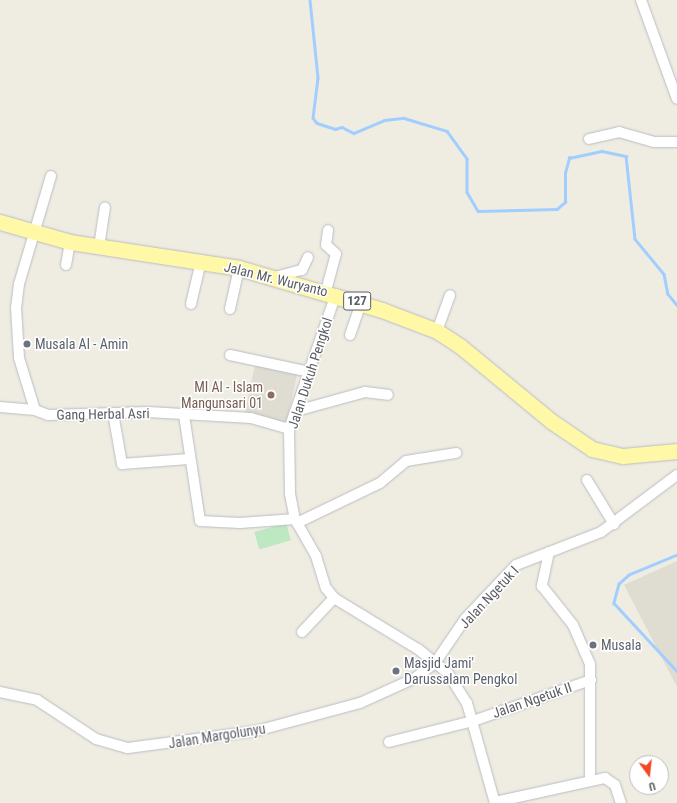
<!DOCTYPE html>
<style>
body{margin:0}
#map{position:relative;width:677px;height:803px;overflow:hidden;background:#efede2;font-family:"Roboto Condensed",sans-serif}
div>[style]{position:absolute}
[style*='--x']{left:calc(var(--x)*1px);top:calc(var(--y)*1px);width:calc(var(--w)*1px);rotate:calc(var(--a)*1deg)}
.education>*{inset:0;background:#dfdcd1;transform-origin:0 0}
.green>*{inset:0;background:#bde8c1;transform-origin:0 0}
.stream>*{height:2.5px;margin:-1.25px;padding:0 1.25px;transform-origin:1.25px;border-radius:1.25px;background:#a2ceff}
.roads{filter:drop-shadow(0 0 1px #babcc2) drop-shadow(0 0 1px #babcc2)}
.street>*{height:10px;margin:-5px;padding:0 5px;transform-origin:5px;border-radius:5px;background:#fff}
.primary>*{height:15px;margin:-7.5px;padding:0 7.5px;transform-origin:7.5px;border-radius:7.5px;background:#fff9a7}
.dots>*{width:11px;height:11px;translate:-50% -50%;box-sizing:border-box;border:2px solid #fff;border-radius:50%}
span{translate:-50% -50%;white-space:nowrap;text-align:center;line-height:1.15;-webkit-text-stroke:3px #fff;paint-order:stroke}
.shield-label span{padding:1px 3px;background:#fff;border:1px solid;border-radius:3px;-webkit-text-stroke-width:0}
.shield-label{font-size:13px;color:#5b5e64;font-weight:700}
.street-label{font-size:14px;color:#5b5e64}
.worship-label{font-size:14px;color:#5b616d}
.left{translate:0 -50%;text-align:left}
.education-label{font-size:14px;color:#785e54}
.right{translate:-100% -50%;text-align:right}
.north{position:absolute;left:629px;top:755px;width:40px;height:40px;box-sizing:border-box;background:#fff;border:1px solid #bdbfc1;border-radius:50%;rotate:165deg;font-size:11px;font-weight:700;line-height:16px;text-align:center;color:#5b5e64}
.north::after{content:'';display:block;margin:auto;width:14px;height:18px;background:#f44723;clip-path:polygon(50% 0,100% 100%,50% 72%,0 100%)}
</style>
<div id="map">
<div class="education">
<i style="left:255px;top:365px;width:43px;height:51px;rotate:12deg"></i>
<i style="clip-path:polygon(677px 561px,677px 687px,624px 585px)"></i>
</div>
<div class="green">
<i style="left:286px;top:523px;width:18px;height:33px;rotate:74deg"></i>
</div>
<div class="stream">
<i style="--x:310;--y:0;--w:78;--a:84.1"></i>
<i style="--x:318;--y:78;--w:40;--a:97.1"></i>
<i style="--x:313;--y:118;--w:6;--a:51"></i>
<i style="--x:317;--y:123;--w:19;--a:18"></i>
<i style="--x:335;--y:129;--w:7;--a:-16"></i>
<i style="--x:342;--y:127;--w:13;--a:27"></i>
<i style="--x:354;--y:133;--w:33;--a:-23"></i>
<i style="--x:384;--y:120;--w:20;--a:-6"></i>
<i style="--x:404;--y:118;--w:45;--a:16.8"></i>
<i style="--x:447;--y:131;--w:34;--a:54"></i>
<i style="--x:467;--y:159;--w:33;--a:90"></i>
<i style="--x:467;--y:192;--w:22;--a:60"></i>
<i style="--x:478;--y:211;--w:79;--a:-1.5"></i>
<i style="--x:557;--y:209;--w:11;--a:-41"></i>
<i style="--x:565;--y:202;--w:29;--a:-90"></i>
<i style="--x:565;--y:173;--w:16;--a:-75"></i>
<i style="--x:569;--y:158;--w:34;--a:-12"></i>
<i style="--x:602;--y:151;--w:25;--a:12"></i>
<i style="--x:626;--y:156;--w:83;--a:83.8"></i>
<i style="--x:635;--y:239;--w:45;--a:50.4"></i>
<i style="--x:664;--y:274;--w:20;--a:79"></i>
<i style="--x:668;--y:294;--w:14;--a:51"></i>
<i style="--x:677;--y:555;--w:52;--a:157.4"></i>
<i style="--x:629;--y:575;--w:13;--a:138"></i>
<i style="--x:619;--y:584;--w:20;--a:105"></i>
<i style="--x:614;--y:603;--w:93;--a:47.2"></i>
</div>
<div class="roads">
<div class="street">
<i style="--x:641;--y:0;--w:105;--a:70"></i>
<i style="--x:589;--y:139;--w:31;--a:-13"></i>
<i style="--x:619;--y:132;--w:36;--a:16"></i>
<i style="--x:654;--y:142;--w:23;--a:0"></i>
<i style="--x:51;--y:176;--w:113;--a:106.5"></i>
<i style="--x:19;--y:284;--w:23;--a:97"></i>
<i style="--x:16;--y:307;--w:51;--a:86.6"></i>
<i style="--x:19;--y:358;--w:54;--a:72.9"></i>
<i style="--x:35;--y:410;--w:14;--a:21"></i>
<i style="--x:48;--y:415;--w:100;--a:-1.7"></i>
<i style="--x:148;--y:412;--w:103;--a:3.3"></i>
<i style="--x:251;--y:418;--w:40;--a:16"></i>
<i style="--x:99;--y:247;--w:40;--a:-81.5"></i>
<i style="--x:66;--y:265;--w:23;--a:-80"></i>
<i style="--x:275;--y:277;--w:28;--a:-15"></i>
<i style="--x:302;--y:270;--w:14;--a:-65"></i>
<i style="--x:326;--y:291;--w:38;--a:-75"></i>
<i style="--x:336;--y:254;--w:13;--a:-138"></i>
<i style="--x:326;--y:245;--w:15;--a:-82"></i>
<i style="--x:336;--y:294;--w:143;--a:109.2"></i>
<i style="--x:289;--y:429;--w:65;--a:89.1"></i>
<i style="--x:290;--y:494;--w:25;--a:79"></i>
<i style="--x:295;--y:519;--w:43;--a:60.4"></i>
<i style="--x:316;--y:556;--w:34;--a:73"></i>
<i style="--x:326;--y:588;--w:13;--a:51"></i>
<i style="--x:334;--y:598;--w:98;--a:31.3"></i>
<i style="--x:418;--y:649;--w:38;--a:39"></i>
<i style="--x:448;--y:673;--w:36;--a:58"></i>
<i style="--x:467;--y:703;--w:104;--a:74.4"></i>
<i style="--x:191;--y:304;--w:44;--a:-76.9"></i>
<i style="--x:230;--y:309;--w:42;--a:-77.6"></i>
<i style="--x:437;--y:331;--w:38;--a:-70"></i>
<i style="--x:350;--y:335;--w:34;--a:-71"></i>
<i style="--x:230;--y:355;--w:81;--a:12.1"></i>
<i style="--x:0;--y:407;--w:35;--a:5"></i>
<i style="--x:296;--y:411;--w:72;--a:-15.4"></i>
<i style="--x:365;--y:392;--w:23;--a:7"></i>
<i style="--x:113;--y:413;--w:52;--a:80"></i>
<i style="--x:122;--y:464;--w:67;--a:-4.3"></i>
<i style="--x:184;--y:415;--w:107;--a:81.4"></i>
<i style="--x:200;--y:521;--w:40;--a:2.9"></i>
<i style="--x:240;--y:523;--w:55;--a:-4.2"></i>
<i style="--x:587;--y:480;--w:52;--a:58.5"></i>
<i style="--x:297;--y:523;--w:92;--a:-25.7"></i>
<i style="--x:380;--y:483;--w:34;--a:-40"></i>
<i style="--x:406;--y:461;--w:51;--a:-9.1"></i>
<i style="--x:549;--y:552;--w:35;--a:102"></i>
<i style="--x:542;--y:586;--w:50;--a:51.5"></i>
<i style="--x:573;--y:625;--w:43;--a:66.4"></i>
<i style="--x:590;--y:664;--w:117;--a:90"></i>
<i style="--x:302;--y:632;--w:47;--a:-46.7"></i>
<i style="--x:0;--y:692;--w:38;--a:12"></i>
<i style="--x:37;--y:700;--w:71;--a:33.5"></i>
<i style="--x:96;--y:739;--w:33;--a:16"></i>
<i style="--x:128;--y:748;--w:129;--a:-7.6"></i>
<i style="--x:256;--y:731;--w:108;--a:-15.1"></i>
<i style="--x:360;--y:703;--w:60;--a:-24.4"></i>
<i style="--x:415;--y:678;--w:25;--a:-37"></i>
<i style="--x:435;--y:663;--w:53;--a:-55.7"></i>
<i style="--x:465;--y:619;--w:74;--a:-46.6"></i>
<i style="--x:516;--y:565;--w:91;--a:-21.2"></i>
<i style="--x:601;--y:532;--w:95;--a:-36.9"></i>
<i style="--x:389;--y:742;--w:87;--a:-14"></i>
<i style="--x:473;--y:721;--w:125;--a:-19.2"></i>
<i style="--x:495;--y:802;--w:113;--a:-12.3"></i>
<i style="--x:605;--y:778;--w:12;--a:35"></i>
<i style="--x:615;--y:785;--w:19;--a:72"></i>
</div>
<div class="primary">
<i style="--x:0;--y:222;--w:73;--a:15.9"></i>
<i style="--x:70;--y:242;--w:171;--a:8.7"></i>
<i style="--x:239;--y:268;--w:149;--a:16.4"></i>
<i style="--x:382;--y:310;--w:59;--a:20.9"></i>
<i style="--x:437;--y:331;--w:27;--a:33"></i>
<i style="--x:460;--y:346;--w:118;--a:39.5"></i>
<i style="--x:551;--y:421;--w:50;--a:34.3"></i>
<i style="--x:592;--y:449;--w:32;--a:13"></i>
<i style="--x:623;--y:456;--w:54;--a:-5.3"></i>
</div>
</div>
<div class="dots">
<i style="left:27px;top:344px;background:#6b7280"></i>
<i style="left:271px;top:395px;background:#8d6e63"></i>
<i style="left:593px;top:645px;background:#6b7280"></i>
<i style="left:396px;top:671px;background:#6b7280"></i>
</div>
<div class="shield-label">
<span style="left:357px;top:301px">127</span>
</div>
<div class="street-label">
<span style="left:276px;top:279px;rotate:14deg">Jalan Mr. Wuryanto</span>
<span style="left:310px;top:373px;rotate:-72deg">Jalan Dukuh Pengkol</span>
<span style="left:103px;top:414px;rotate:-1deg">Gang Herbal Asri</span>
<span style="left:489px;top:597px;rotate:-47deg">Jalan Ngetuk I</span>
<span style="left:532px;top:700px;rotate:-19deg">Jalan Ngetuk II</span>
<span style="left:217px;top:736px;rotate:-9deg">Jalan Margolunyu</span>
</div>
<div class="worship-label">
<span class="left" style="left:35px;top:344px">Musala Al - Amin</span>
<span class="left" style="left:601px;top:645px">Musala</span>
<span class="left" style="left:404px;top:671px">Masjid Jami'<br>Darussalam Pengkol</span>
</div>
<div class="education-label">
<span class="right" style="left:263px;top:395px">MI Al - Islam<br>Mangunsari 01</span>
</div>
<div class="north">U</div>
</div>
